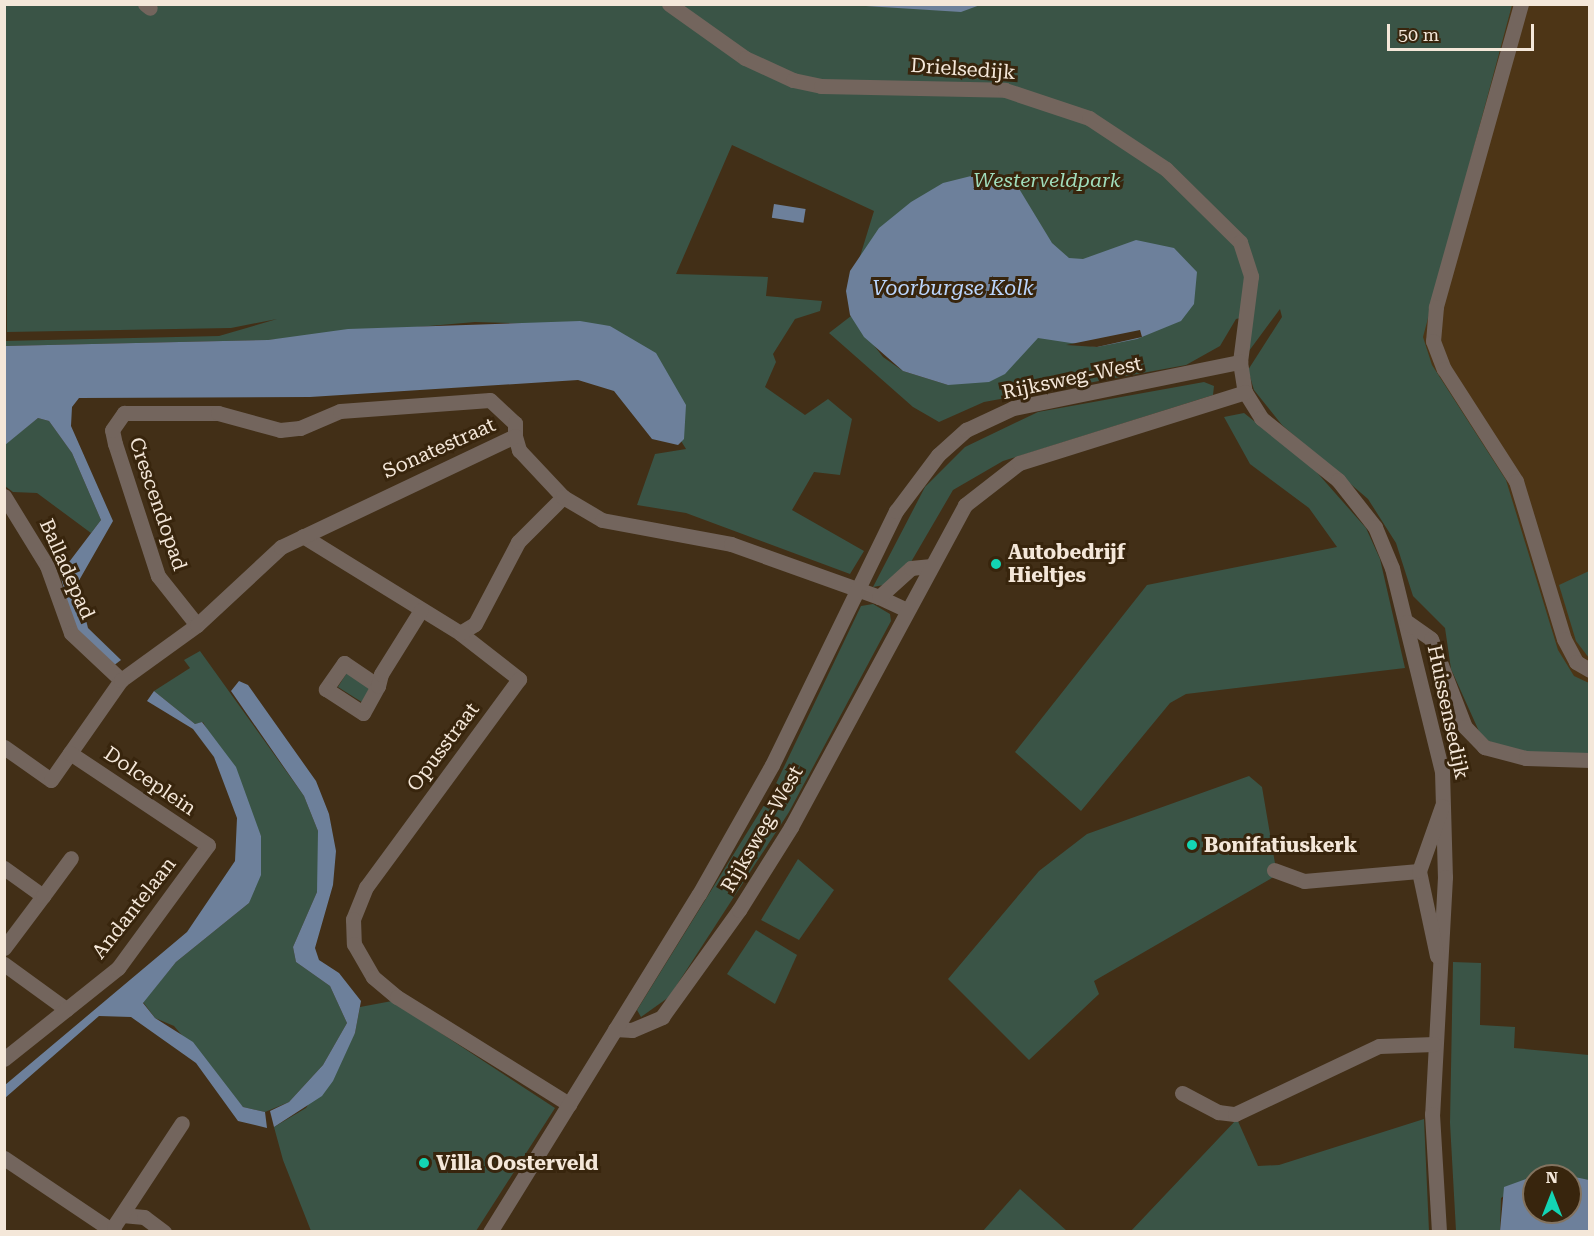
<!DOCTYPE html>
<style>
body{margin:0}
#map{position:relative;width:1594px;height:1236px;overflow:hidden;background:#422f17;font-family:"Roboto Serif",serif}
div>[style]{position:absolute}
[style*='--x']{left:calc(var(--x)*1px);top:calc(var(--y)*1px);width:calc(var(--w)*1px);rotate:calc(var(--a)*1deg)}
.built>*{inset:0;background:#4d3516}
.green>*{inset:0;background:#3a5446;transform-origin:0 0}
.water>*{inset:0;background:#6d809b;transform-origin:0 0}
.pier>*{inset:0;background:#422f17}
.minor>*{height:15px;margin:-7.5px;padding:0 7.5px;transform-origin:7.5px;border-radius:7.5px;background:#73655d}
.dots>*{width:16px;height:16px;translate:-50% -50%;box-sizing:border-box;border:3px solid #38250d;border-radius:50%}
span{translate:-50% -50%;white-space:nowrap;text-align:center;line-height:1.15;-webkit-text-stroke:6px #38250d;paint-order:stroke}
.street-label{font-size:20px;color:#f4e7d9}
.park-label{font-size:20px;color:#a0ddbc;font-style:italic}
.poi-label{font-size:20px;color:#f4e7d9;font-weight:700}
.left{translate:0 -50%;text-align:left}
.water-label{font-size:21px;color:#bad5fc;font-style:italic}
.frame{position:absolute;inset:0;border:6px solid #f4e7d9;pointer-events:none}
.north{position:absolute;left:1522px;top:1164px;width:60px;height:60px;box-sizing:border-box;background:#38250d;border:2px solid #83735f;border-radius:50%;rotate:0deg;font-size:16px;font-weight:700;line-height:24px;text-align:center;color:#f4e7d9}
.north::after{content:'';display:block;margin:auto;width:21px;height:27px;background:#13d5b4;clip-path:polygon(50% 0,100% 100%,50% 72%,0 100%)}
.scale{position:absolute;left:1387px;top:24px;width:147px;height:27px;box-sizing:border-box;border:3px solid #f4e7d9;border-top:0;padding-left:8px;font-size:18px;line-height:21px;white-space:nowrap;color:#f4e7d9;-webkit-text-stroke:4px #38250d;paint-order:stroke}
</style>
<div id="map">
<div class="built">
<i style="clip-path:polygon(1436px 5px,1589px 5px,1589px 727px,1341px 343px)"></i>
</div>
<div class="green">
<i style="clip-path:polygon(5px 5px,1512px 5px,1423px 337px,1432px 365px,1506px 480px,1558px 650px,1574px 676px,1589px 683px,1589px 758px,1528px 758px,1482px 738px,1451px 669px,1445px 628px,1413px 596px,1396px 543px,1368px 499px,1282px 425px,1254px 390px,1248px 370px,1282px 317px,1280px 309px,1246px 355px,1253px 315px,1236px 319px,1220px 346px,1186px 365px,984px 402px,939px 422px,913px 407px,829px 333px,851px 316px,883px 357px,903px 371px,948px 385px,854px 276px,874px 211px,732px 145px,676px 274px,768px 277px,766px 296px,822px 301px,820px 311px,795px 319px,773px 354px,776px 362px,765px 387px,805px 415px,828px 399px,852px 419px,840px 475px,814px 472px,792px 510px,864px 551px,850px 574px,686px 513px,637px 505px,655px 454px,686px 449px,610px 326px,475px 322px,268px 340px,5px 346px,4px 341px,219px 336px,277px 319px,231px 328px,7px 332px)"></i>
<i style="clip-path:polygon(1204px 382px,1214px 386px,1213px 395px,1003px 461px,953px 490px,911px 562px,889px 584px,873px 587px,925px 487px,965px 447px,1038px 412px)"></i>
<i style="clip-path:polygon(1244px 413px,1313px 468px,1366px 528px,1380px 559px,1405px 668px,1186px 694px,1170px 703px,1081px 811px,1015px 752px,1147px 585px,1337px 547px,1309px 508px,1250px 464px,1224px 417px)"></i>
<i style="clip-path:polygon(38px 418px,49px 421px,72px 453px,101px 520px,91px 533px,37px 493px,13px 492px,5px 486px,4px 445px)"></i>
<i style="clip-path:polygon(1589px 571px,1589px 658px,1576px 641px,1559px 585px)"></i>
<i style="clip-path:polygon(873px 604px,890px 614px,891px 621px,789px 812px,669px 997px,641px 1017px,637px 1010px,771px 794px,861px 606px)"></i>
<i style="clip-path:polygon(200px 651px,304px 796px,318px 831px,321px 859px,317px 892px,293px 947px,296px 962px,330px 986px,347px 1023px,323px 1065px,289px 1102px,265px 1112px,243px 1107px,174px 1026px,155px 1018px,143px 1002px,176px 962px,249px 903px,261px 836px,203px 722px,195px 724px,154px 691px,190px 668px,184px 660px)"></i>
<i style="left:348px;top:671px;width:28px;height:19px;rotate:32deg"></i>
<i style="clip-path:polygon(1249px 776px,1262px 787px,1277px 875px,1094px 981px,1099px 994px,1029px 1060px,948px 979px,1039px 871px,1087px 834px)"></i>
<i style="clip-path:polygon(798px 859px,834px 890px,799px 940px,761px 920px)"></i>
<i style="clip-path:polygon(756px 930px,797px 955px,775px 1004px,727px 974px)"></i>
<i style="clip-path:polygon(1453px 962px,1481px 963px,1480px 1025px,1515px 1027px,1514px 1048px,1589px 1055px,1589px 1180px,1534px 1176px,1501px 1198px,1500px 1231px,1456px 1231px,1450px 1123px)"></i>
<i style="clip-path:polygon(392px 1001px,555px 1108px,476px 1231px,311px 1231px,283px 1160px,274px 1127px,306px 1108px,355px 1033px,360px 1007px)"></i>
<i style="clip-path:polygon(1237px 1119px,1258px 1166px,1279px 1165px,1424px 1119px,1429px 1231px,1130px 1232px)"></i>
<i style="clip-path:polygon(1020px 1189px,1067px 1231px,983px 1231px)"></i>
</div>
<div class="water">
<i style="clip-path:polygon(850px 5px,980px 5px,961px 12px)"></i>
<i style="clip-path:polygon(991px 171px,1018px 187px,1052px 243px,1069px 258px,1083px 259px,1136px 240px,1174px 248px,1197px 272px,1194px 304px,1181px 321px,1137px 339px,1097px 347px,1038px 338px,1005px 374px,989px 382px,948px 385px,903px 371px,864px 337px,850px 315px,846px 291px,850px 271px,879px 228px,911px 202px,943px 183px)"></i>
<i style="left:774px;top:204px;width:32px;height:14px;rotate:9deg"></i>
<i style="clip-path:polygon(580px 321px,610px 326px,656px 353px,686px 405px,684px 439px,678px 445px,652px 439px,614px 391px,578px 380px,310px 397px,79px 398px,72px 407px,71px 426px,113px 521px,77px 584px,88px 628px,121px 660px,113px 666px,74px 627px,60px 574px,101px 520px,72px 453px,49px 421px,38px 418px,5px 445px,5px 346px,268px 340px,348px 329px)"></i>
<i style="clip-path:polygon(239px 681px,248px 685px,316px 781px,329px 814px,336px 851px,333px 885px,315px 948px,319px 960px,339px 973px,361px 1001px,355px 1033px,333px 1081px,322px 1096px,274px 1127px,270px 1111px,289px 1102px,323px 1065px,347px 1023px,330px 986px,296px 962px,293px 947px,317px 892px,318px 831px,304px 796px,231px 691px)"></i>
<i style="clip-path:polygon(154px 691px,195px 724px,202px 722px,236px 767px,261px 836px,261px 875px,249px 903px,176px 962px,143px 1003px,155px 1018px,193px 1042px,243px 1107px,265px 1112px,267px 1128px,238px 1121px,196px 1063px,131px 1017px,99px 1016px,5px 1098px,5px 1085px,187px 932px,235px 861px,237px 818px,214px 757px,193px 729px,147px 701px)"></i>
<i style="clip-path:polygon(1534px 1176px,1534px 1212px,1570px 1212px,1570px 1176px,1589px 1180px,1589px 1231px,1500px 1231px,1504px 1187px)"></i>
</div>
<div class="pier">
<i style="clip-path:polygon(1140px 330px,1142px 337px,1097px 347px,1066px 345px)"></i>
</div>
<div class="minor">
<i style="--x:145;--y:4;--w:6;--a:39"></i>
<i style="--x:669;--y:4;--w:93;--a:35.4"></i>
<i style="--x:745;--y:58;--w:53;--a:24.6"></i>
<i style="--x:793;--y:80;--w:29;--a:12"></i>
<i style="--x:821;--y:86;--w:184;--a:1.2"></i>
<i style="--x:1005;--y:90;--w:89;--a:18.4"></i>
<i style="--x:1089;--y:118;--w:92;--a:33.5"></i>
<i style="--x:1166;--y:169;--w:104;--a:44.6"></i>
<i style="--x:1240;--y:242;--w:36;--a:72"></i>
<i style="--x:1251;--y:276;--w:87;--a:97.3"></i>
<i style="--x:1240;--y:362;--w:30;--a:81"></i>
<i style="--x:1245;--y:392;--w:31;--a:58"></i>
<i style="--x:1261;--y:418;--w:99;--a:38.8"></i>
<i style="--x:1338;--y:480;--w:60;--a:51.8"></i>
<i style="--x:1375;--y:527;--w:44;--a:67.5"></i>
<i style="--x:1392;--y:568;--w:209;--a:76.2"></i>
<i style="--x:1442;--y:771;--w:106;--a:88.4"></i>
<i style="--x:1445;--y:877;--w:237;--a:93.1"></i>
<i style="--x:1432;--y:1114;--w:118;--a:86.6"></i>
<i style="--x:1521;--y:4;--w:315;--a:105.7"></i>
<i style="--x:1436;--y:307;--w:34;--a:95"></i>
<i style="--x:1433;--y:341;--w:30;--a:69"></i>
<i style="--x:1444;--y:369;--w:133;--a:57.3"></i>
<i style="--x:1516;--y:481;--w:165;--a:73.1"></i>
<i style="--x:1564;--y:639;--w:26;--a:62"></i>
<i style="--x:1576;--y:662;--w:16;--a:30"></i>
<i style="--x:4;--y:496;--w:82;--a:58.4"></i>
<i style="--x:47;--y:566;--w:71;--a:70.3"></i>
<i style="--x:71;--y:633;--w:69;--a:43.2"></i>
<i style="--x:303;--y:536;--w:185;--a:31.7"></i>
<i style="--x:460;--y:633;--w:75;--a:37.9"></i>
<i style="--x:519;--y:679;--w:258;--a:126.3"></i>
<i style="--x:366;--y:887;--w:35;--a:112"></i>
<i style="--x:353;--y:919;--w:25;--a:88"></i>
<i style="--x:354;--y:944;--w:38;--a:60"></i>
<i style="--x:373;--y:977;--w:31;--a:40"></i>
<i style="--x:397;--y:997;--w:203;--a:31.9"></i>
<i style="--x:879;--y:597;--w:29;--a:25"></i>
<i style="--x:1407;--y:622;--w:29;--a:35"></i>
<i style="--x:1431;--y:639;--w:94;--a:68.9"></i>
<i style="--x:1465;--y:727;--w:28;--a:46"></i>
<i style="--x:1484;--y:747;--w:43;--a:14.7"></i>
<i style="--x:1526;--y:758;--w:64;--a:1.8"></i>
<i style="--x:197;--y:625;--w:63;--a:-128.5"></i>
<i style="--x:158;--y:576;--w:139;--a:-108"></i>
<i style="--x:115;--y:444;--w:14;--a:-102"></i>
<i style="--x:112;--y:430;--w:21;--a:-55"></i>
<i style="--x:124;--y:413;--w:94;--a:0"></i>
<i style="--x:218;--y:413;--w:64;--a:15.3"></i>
<i style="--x:280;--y:430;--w:20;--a:-6"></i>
<i style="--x:300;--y:428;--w:43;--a:-23"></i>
<i style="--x:340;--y:411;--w:150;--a:-4.2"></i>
<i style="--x:490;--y:400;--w:34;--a:43"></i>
<i style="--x:515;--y:423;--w:13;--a:90"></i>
<i style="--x:460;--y:633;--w:17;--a:-31"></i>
<i style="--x:475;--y:624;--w:93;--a:-62.3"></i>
<i style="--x:518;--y:542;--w:64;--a:-45"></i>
<i style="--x:378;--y:686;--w:41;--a:-145.9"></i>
<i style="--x:344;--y:663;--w:32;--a:125"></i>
<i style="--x:326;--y:689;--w:44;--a:33"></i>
<i style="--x:363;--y:713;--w:31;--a:-61"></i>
<i style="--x:378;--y:686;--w:12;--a:-76"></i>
<i style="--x:381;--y:674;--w:75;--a:-58"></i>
<i style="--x:4;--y:747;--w:57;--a:35.1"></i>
<i style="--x:51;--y:780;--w:122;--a:-55"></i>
<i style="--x:121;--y:680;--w:94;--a:-35.9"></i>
<i style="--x:197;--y:625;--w:115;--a:-42.9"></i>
<i style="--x:281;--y:547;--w:259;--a:-25.4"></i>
<i style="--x:515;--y:436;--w:15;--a:74"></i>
<i style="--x:519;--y:450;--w:64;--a:46.9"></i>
<i style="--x:563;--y:497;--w:45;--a:30.5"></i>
<i style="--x:602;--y:520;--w:131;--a:10.5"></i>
<i style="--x:731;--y:544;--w:157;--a:19.7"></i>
<i style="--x:879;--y:597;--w:43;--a:-42.2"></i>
<i style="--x:911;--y:568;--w:18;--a:-6"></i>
<i style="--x:4;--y:868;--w:48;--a:35.7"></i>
<i style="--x:43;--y:896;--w:65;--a:126.9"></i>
<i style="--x:1274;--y:870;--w:32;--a:20"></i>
<i style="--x:1304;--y:881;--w:115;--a:-5"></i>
<i style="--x:43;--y:896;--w:47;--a:-53.6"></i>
<i style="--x:1437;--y:956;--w:87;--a:-102"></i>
<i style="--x:1419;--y:871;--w:69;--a:-70.5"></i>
<i style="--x:4;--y:964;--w:77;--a:36"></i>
<i style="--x:615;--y:1029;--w:17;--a:3"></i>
<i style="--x:632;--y:1030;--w:33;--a:-23"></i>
<i style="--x:662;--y:1017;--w:132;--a:-54.3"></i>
<i style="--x:739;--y:910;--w:98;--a:-57.9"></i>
<i style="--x:791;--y:827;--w:366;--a:-61.6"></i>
<i style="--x:965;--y:505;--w:68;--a:-37.9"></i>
<i style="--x:1019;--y:463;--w:237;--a:-17.4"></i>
<i style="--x:4;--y:1059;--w:146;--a:-38.6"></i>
<i style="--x:118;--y:968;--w:152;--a:-53.8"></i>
<i style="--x:208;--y:845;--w:166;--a:-146.3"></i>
<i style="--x:1182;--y:1093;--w:41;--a:27.8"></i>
<i style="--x:1218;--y:1112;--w:17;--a:7"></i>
<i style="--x:1235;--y:1114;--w:159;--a:-25.3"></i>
<i style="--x:1379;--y:1046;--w:55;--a:-2.1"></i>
<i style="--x:4;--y:1158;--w:133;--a:33.9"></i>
<i style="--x:122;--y:1215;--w:22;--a:5"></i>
<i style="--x:144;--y:1217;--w:25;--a:37"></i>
<i style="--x:114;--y:1226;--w:123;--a:-56.6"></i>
<i style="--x:490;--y:1232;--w:397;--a:-58.3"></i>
<i style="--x:699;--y:894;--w:148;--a:-60.5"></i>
<i style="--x:772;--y:765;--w:283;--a:-64"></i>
<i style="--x:896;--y:511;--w:70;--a:-53.1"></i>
<i style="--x:938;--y:455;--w:38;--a:-42"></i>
<i style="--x:966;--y:430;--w:52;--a:-25.1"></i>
<i style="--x:1013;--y:408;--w:232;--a:-11.5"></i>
</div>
<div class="dots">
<i style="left:996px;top:564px;background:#13d5b4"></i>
<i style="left:1192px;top:845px;background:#13d5b4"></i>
<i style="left:424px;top:1163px;background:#13d5b4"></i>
</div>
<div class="street-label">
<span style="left:963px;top:69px;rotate:4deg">Drielsedijk</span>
<span style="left:1072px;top:378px;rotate:-12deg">Rijksweg-West</span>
<span style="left:439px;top:448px;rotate:-24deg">Sonatestraat</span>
<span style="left:158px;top:504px;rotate:71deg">Crescendopad</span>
<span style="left:67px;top:569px;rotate:66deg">Balladepad</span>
<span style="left:1448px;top:712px;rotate:78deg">Huissensedijk</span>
<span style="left:443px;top:747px;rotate:-53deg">Opusstraat</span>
<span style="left:150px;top:781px;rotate:34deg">Dolceplein</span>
<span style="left:762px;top:829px;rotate:-60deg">Rijksweg-West</span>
<span style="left:134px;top:908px;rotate:-52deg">Andantelaan</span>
</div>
<div class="park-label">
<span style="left:1047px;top:180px">Westerveldpark</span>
</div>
<div class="poi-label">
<span class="left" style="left:1008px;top:564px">Autobedrijf<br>Hieltjes</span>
<span class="left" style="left:1204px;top:845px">Bonifatiuskerk</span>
<span class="left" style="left:436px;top:1163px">Villa Oosterveld</span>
</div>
<div class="water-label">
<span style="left:953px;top:288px">Voorburgse Kolk</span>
</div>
<div class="frame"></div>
<div class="north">N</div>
<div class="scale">50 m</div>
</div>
